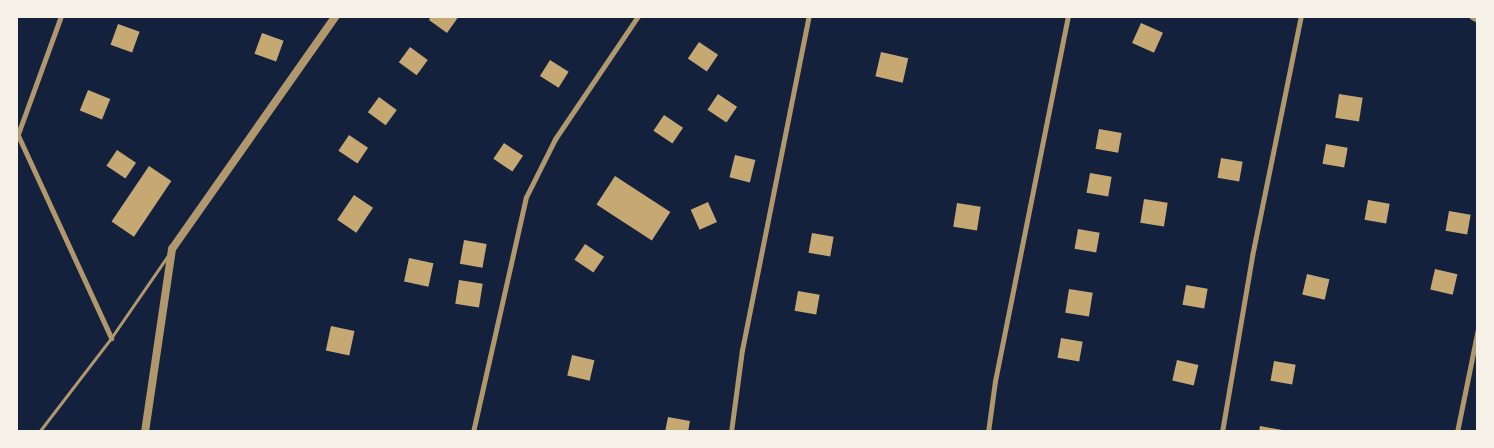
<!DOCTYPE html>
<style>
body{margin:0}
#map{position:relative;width:1494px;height:448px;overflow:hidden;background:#14213d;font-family:Rubik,sans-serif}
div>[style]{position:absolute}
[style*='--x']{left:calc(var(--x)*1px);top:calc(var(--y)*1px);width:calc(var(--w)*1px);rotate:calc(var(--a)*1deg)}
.building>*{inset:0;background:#c6a872;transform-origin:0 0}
.service>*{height:3px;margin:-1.5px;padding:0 1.5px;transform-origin:1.5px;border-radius:1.5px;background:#b1986c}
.minor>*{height:5px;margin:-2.5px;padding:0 2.5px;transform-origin:2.5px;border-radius:2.5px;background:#b1986c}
.tertiary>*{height:8px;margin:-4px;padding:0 4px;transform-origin:4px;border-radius:4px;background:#b1986c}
span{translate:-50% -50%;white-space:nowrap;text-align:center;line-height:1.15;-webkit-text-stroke:5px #f6f1e7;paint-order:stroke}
.frame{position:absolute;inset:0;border:18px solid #f6f1e7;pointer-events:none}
</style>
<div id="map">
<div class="building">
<i style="clip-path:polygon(431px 16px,459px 16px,447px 33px,429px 20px)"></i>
<i style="left:1141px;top:23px;width:24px;height:22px;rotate:24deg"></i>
<i style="left:118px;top:24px;width:23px;height:22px;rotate:20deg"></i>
<i style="left:262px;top:33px;width:23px;height:22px;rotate:20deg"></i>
<i style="left:699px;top:42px;width:23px;height:20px;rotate:34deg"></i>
<i style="left:410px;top:47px;width:22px;height:19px;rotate:36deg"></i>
<i style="left:881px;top:52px;width:28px;height:25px;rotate:13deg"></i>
<i style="left:550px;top:60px;width:22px;height:19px;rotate:32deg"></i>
<i style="left:88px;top:90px;width:24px;height:22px;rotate:22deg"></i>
<i style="left:718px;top:94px;width:23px;height:19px;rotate:34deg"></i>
<i style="left:1339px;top:94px;width:24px;height:24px;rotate:9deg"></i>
<i style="left:379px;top:97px;width:22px;height:19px;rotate:36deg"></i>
<i style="left:664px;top:115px;width:23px;height:19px;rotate:34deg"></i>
<i style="left:1099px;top:129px;width:23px;height:20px;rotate:10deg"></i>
<i style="left:349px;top:135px;width:23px;height:19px;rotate:34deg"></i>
<i style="left:504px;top:143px;width:23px;height:19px;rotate:34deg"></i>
<i style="left:1326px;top:144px;width:22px;height:20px;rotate:10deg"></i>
<i style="left:117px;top:150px;width:23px;height:19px;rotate:34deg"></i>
<i style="left:735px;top:155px;width:21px;height:23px;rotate:14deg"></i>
<i style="left:1221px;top:158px;width:22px;height:20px;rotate:10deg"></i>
<i style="left:149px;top:166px;width:27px;height:67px;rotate:34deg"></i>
<i style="left:1090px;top:173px;width:22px;height:20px;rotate:10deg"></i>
<i style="left:615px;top:176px;width:66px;height:34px;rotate:33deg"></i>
<i style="left:354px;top:195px;width:23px;height:30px;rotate:34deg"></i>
<i style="left:1144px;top:199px;width:24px;height:24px;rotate:9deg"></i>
<i style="left:1368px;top:200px;width:22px;height:20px;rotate:10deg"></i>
<i style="left:708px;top:202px;width:22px;height:19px;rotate:66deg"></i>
<i style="left:957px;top:203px;width:24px;height:24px;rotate:9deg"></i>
<i style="left:1449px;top:211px;width:22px;height:20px;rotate:10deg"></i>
<i style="left:1078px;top:229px;width:22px;height:20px;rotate:10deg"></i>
<i style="left:812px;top:233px;width:22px;height:20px;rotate:10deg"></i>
<i style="left:464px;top:240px;width:23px;height:24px;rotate:10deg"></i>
<i style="left:585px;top:244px;width:23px;height:19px;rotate:34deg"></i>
<i style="left:409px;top:258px;width:25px;height:24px;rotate:12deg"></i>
<i style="left:1435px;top:269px;width:23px;height:21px;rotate:13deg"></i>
<i style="left:1307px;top:274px;width:23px;height:21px;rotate:13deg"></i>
<i style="left:459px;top:280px;width:24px;height:24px;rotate:9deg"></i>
<i style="left:1186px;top:285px;width:22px;height:20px;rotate:10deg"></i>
<i style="left:1069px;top:289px;width:24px;height:24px;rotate:9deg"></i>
<i style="left:798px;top:291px;width:22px;height:20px;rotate:10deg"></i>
<i style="left:331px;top:326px;width:24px;height:25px;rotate:12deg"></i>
<i style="left:1061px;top:338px;width:22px;height:20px;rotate:10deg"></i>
<i style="left:572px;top:355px;width:23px;height:21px;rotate:13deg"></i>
<i style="left:1177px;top:360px;width:22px;height:21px;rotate:13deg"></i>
<i style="left:1274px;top:361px;width:22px;height:20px;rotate:10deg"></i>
<i style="clip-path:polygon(668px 417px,690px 421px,688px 432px,665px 432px)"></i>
<i style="clip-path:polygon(1260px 426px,1282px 430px,1282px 432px,1259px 432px)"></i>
</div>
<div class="service">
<i style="--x:39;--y:432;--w:118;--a:-52.5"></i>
<i style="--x:111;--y:338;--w:102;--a:-55.4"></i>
</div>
<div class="minor">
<i style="--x:16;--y:131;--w:228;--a:65.3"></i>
<i style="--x:18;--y:134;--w:126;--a:-70"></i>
<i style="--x:473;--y:432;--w:241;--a:-77.3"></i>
<i style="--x:526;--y:197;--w:65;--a:-63.4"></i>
<i style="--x:555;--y:139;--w:148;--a:-56"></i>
<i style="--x:731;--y:432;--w:83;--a:-82.4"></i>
<i style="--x:742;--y:350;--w:341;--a:-78.7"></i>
<i style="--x:988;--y:432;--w:51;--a:-82.2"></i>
<i style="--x:995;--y:381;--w:372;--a:-78.7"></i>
<i style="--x:1222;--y:432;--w:179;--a:-80.3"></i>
<i style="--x:1252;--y:256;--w:245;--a:-78.5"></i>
<i style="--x:1457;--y:432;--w:105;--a:-78.5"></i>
</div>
<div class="tertiary">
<i style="--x:1473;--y:16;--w:6;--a:31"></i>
<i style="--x:145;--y:432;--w:185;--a:-81.6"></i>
<i style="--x:172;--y:249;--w:285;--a:-54.9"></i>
</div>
<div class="frame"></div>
</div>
